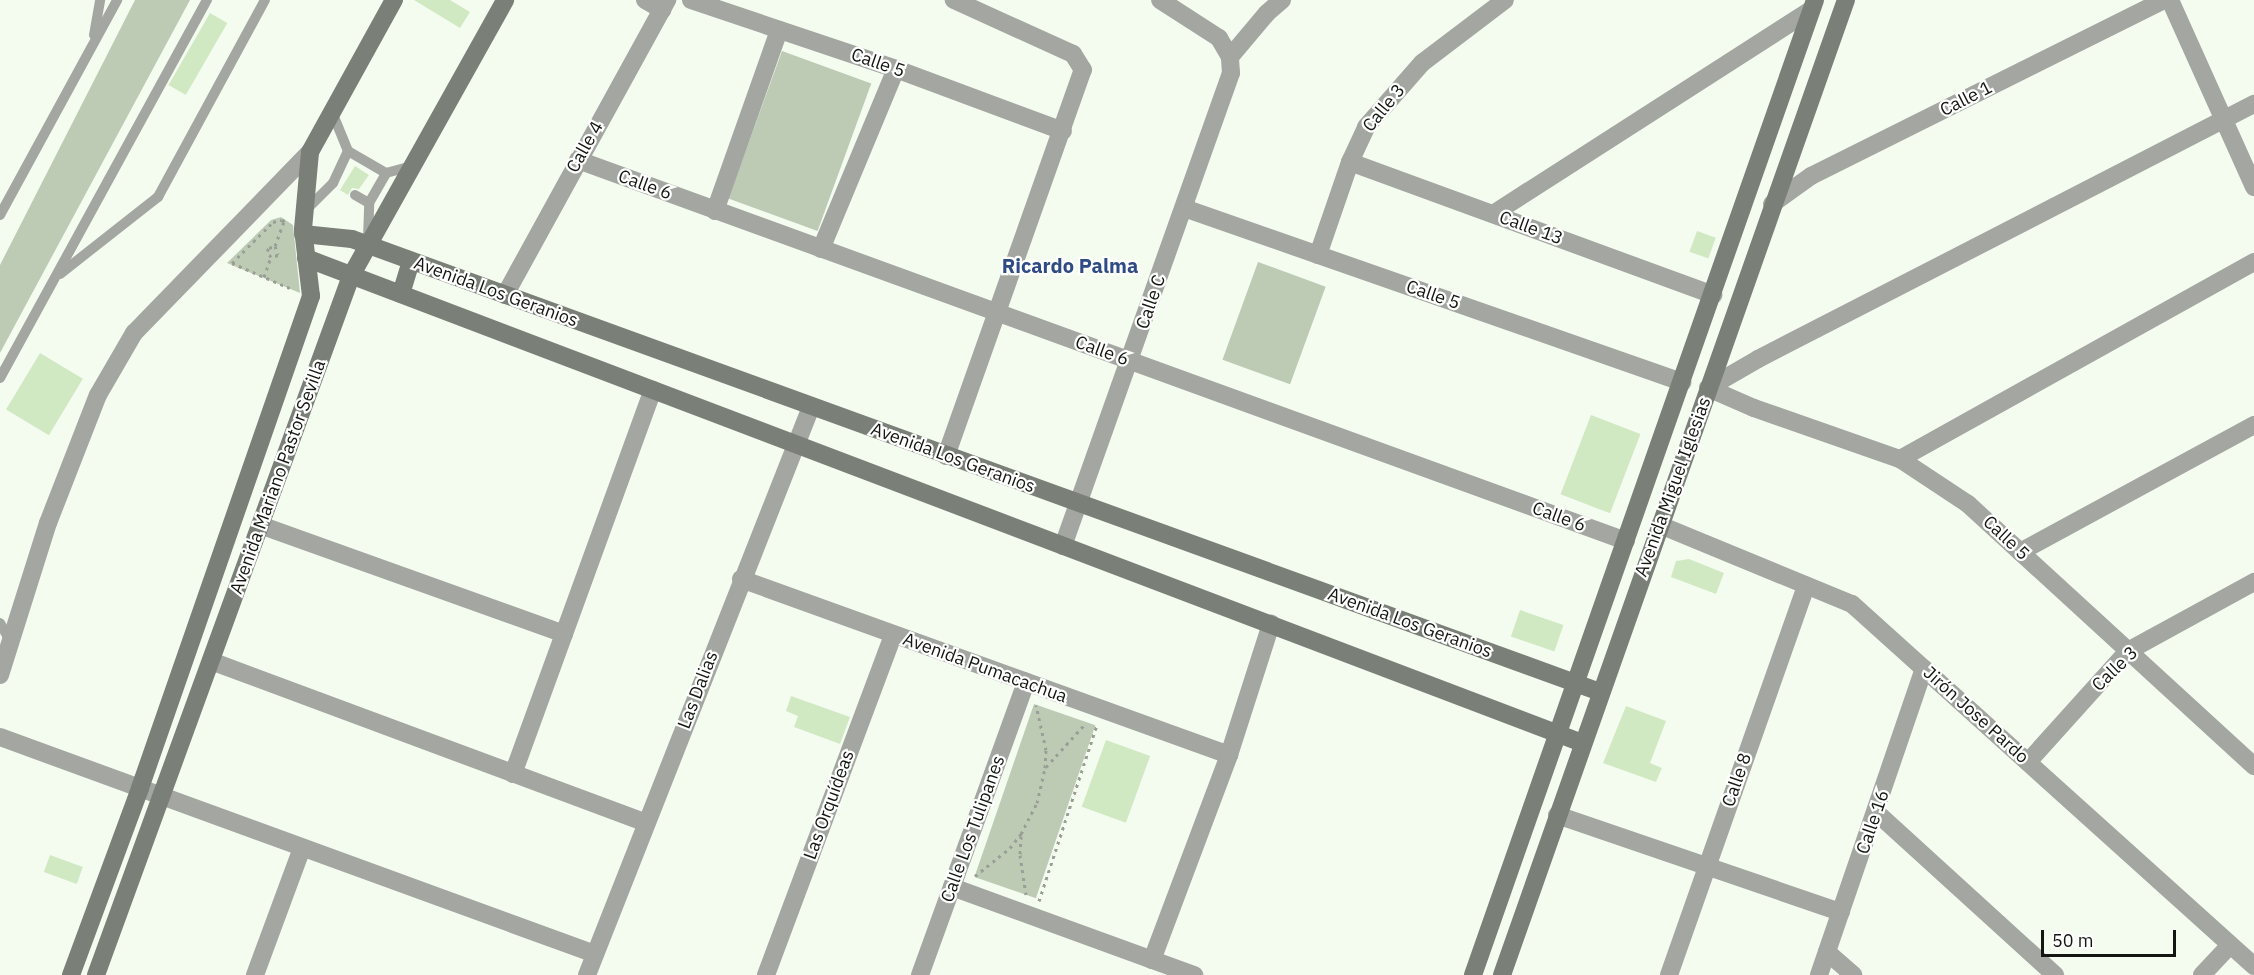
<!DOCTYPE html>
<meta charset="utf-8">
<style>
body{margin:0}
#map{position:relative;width:2254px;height:975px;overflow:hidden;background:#f4fcf0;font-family:"IBM Plex Sans",sans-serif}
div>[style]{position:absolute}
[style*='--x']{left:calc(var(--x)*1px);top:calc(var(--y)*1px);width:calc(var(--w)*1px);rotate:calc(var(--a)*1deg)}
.green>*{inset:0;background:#bdcbb5;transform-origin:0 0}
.building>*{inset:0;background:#d1e9c3;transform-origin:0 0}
.path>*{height:3px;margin-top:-1.5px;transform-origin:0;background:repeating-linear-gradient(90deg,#999f96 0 3px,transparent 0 7.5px)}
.lane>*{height:10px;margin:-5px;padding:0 5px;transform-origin:5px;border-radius:5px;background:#a3a6a1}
.street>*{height:18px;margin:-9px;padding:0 9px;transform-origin:9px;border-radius:9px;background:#a3a6a1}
.secondary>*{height:18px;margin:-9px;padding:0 9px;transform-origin:9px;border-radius:9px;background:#7a7f77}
span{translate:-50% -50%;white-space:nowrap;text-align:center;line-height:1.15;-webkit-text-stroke:4.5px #fff;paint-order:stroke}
.street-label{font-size:18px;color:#141612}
.neighbourhood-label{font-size:20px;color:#2e4b83;font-weight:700}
.scale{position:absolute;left:2041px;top:930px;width:135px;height:27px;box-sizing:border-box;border:3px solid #141612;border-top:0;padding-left:8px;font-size:18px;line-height:21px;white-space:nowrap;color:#141612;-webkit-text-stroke:4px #fff;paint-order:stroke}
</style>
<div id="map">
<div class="green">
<i style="clip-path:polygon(135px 0,190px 0,0 353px,0 265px)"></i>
<i style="left:782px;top:51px;width:95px;height:157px;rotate:20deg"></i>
<i style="clip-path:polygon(281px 217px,293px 225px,300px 293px,227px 263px,271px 220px)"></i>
<i style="left:1258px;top:262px;width:72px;height:104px;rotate:20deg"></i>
<i style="left:1034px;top:704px;width:65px;height:183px;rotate:19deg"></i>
</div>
<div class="building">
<i style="clip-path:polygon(414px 0,450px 0,470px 12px,460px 28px)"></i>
<i style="left:210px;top:13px;width:20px;height:83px;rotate:30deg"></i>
<i style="clip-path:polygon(355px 166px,369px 175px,359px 189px,352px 188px,348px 195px,340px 190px)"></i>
<i style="left:1697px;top:231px;width:20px;height:22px;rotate:20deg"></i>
<i style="left:40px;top:353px;width:50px;height:66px;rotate:31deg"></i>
<i style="left:1591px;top:415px;width:53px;height:85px;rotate:21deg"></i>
<i style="clip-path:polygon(1689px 559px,1724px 573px,1716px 594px,1671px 577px,1676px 561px)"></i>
<i style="left:1520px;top:610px;width:46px;height:28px;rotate:19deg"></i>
<i style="clip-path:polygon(791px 696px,850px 717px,840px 744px,794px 727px,798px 716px,786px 711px)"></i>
<i style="clip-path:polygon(1626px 706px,1666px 721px,1650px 763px,1662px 768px,1656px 782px,1603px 763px)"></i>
<i style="left:1106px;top:740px;width:47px;height:71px;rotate:20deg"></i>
<i style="left:50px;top:855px;width:35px;height:18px;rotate:20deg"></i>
</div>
<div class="path">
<i style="--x:275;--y:246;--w:27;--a:-70"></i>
<i style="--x:232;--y:263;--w:58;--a:-45"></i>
<i style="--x:273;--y:222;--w:9;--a:-13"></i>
<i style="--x:282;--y:220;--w:5;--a:22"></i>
<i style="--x:232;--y:263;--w:65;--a:23.4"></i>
<i style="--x:264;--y:277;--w:21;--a:-71"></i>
<i style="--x:271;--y:257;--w:7;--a:-124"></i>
<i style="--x:267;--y:251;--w:4;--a:-56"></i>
<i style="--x:269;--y:248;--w:6;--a:-18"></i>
<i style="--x:275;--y:246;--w:9;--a:72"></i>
<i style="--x:278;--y:255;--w:7;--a:164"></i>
<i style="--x:1046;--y:767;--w:59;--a:-47.7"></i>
<i style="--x:1021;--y:836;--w:19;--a:93"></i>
<i style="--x:1020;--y:855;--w:40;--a:81.5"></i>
<i style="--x:975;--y:876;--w:45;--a:-38.7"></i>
<i style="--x:1010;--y:848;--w:18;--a:-52"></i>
<i style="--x:1021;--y:834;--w:35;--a:-63"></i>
<i style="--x:1037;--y:803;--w:36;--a:-77"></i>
<i style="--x:1045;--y:768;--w:18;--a:-87"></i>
<i style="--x:1046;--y:750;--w:46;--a:-102.5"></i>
<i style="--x:1039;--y:901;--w:185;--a:-71.8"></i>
</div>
<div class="lane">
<i style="--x:94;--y:35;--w:36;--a:-80"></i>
<i style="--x:348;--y:151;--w:44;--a:30.1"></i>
<i style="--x:355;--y:195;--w:16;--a:30"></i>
<i style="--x:305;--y:211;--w:40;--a:-45"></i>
<i style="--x:333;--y:183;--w:35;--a:-65"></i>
<i style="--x:348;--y:151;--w:42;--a:-112.3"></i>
<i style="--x:0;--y:215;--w:245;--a:-61.4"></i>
<i style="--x:368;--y:239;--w:36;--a:-88"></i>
<i style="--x:369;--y:203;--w:34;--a:-60"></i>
<i style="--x:386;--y:173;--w:27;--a:-15"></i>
<i style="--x:60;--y:274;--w:125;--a:-38.2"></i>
<i style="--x:158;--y:197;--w:224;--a:-61.5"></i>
<i style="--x:0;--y:378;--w:431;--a:-61.3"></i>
<i style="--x:0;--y:623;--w:21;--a:61"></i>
</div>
<div class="street">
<i style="--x:645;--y:0;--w:20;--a:30"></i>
<i style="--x:691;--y:0;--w:216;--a:18.6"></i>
<i style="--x:896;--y:69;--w:178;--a:20.4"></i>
<i style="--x:2170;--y:0;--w:205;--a:65.8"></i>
<i style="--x:1230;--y:57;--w:57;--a:-49.9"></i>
<i style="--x:1267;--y:13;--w:20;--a:-41"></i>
<i style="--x:578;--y:160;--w:1115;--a:19.98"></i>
<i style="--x:1350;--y:162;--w:387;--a:20.1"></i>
<i style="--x:1772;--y:204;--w:48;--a:-35.7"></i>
<i style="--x:1811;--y:176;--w:394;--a:-26.5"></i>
<i style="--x:1184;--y:208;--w:528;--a:19.26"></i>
<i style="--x:715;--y:211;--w:192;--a:-70.5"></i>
<i style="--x:1493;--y:214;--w:378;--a:-32.7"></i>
<i style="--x:821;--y:249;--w:195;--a:-67.4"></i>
<i style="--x:1318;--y:255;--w:98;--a:-71"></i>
<i style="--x:1350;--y:162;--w:38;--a:-65"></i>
<i style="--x:1366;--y:127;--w:85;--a:-48.8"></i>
<i style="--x:1422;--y:63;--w:104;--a:-37.2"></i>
<i style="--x:505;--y:295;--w:337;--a:-61.2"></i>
<i style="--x:1708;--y:388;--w:50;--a:23.5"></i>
<i style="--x:1754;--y:408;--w:155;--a:19.3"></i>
<i style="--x:1900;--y:459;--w:82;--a:33.5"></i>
<i style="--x:1968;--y:504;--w:388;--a:42.5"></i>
<i style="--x:1708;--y:388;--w:58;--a:-30.1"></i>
<i style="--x:1758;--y:359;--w:558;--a:-27.21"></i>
<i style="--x:946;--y:456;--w:410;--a:-70.5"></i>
<i style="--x:1083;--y:70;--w:19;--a:-122"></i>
<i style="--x:1073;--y:54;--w:131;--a:-155.6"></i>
<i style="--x:1900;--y:459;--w:405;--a:-29.1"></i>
<i style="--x:260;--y:525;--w:323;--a:19.7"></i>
<i style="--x:1660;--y:525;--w:208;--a:22.4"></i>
<i style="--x:1852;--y:604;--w:541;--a:42"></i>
<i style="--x:1063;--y:546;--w:502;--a:-70.45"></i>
<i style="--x:1231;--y:73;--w:16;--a:-94"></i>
<i style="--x:1230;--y:57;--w:22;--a:-120"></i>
<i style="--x:1219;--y:38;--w:70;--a:-147.2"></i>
<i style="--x:2020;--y:552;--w:266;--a:-28.5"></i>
<i style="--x:741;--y:579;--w:519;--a:19.83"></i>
<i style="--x:211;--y:661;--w:464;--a:20.4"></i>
<i style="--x:0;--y:675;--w:159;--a:-72.5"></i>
<i style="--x:48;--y:523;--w:137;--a:-68.7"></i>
<i style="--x:98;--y:395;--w:72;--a:-59.9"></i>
<i style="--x:134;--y:333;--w:252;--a:-45.8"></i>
<i style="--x:0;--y:737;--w:633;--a:20.04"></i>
<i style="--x:2028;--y:762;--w:149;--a:-48"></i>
<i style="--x:2128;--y:651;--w:144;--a:-28.7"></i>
<i style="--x:513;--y:774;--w:409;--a:-70"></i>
<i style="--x:1877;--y:813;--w:241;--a:42.3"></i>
<i style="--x:1557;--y:815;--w:300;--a:18.9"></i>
<i style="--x:952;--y:887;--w:258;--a:20"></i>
<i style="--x:1827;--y:952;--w:35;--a:41"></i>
<i style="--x:1152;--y:960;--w:219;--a:-69.4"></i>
<i style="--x:1229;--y:755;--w:138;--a:-72.2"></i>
<i style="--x:255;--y:975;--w:135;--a:-69.7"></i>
<i style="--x:587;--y:975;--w:611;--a:-68.48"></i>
<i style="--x:766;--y:975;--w:363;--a:-69.5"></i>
<i style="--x:920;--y:975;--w:312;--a:-70.1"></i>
<i style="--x:1669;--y:975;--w:413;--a:-70.6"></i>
<i style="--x:1819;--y:975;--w:324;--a:-71.1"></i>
<i style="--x:2202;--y:975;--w:41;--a:-47"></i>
</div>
<div class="secondary">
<i style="--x:303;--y:234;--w:49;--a:5.8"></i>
<i style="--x:352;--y:239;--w:1328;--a:19.95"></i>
<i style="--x:306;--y:258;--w:1365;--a:20.81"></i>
<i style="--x:401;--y:294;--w:34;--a:-73"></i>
<i style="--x:71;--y:975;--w:199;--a:-69.7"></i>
<i style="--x:140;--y:788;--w:521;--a:-70.83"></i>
<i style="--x:311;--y:296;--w:67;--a:-96.8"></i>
<i style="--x:303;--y:229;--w:77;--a:-84.8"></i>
<i style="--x:310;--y:152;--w:174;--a:-61.1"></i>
<i style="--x:96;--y:975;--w:744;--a:-69.96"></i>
<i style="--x:351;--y:276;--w:316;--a:-60.8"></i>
<i style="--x:1473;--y:975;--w:1033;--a:-70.67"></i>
<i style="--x:1502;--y:975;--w:1034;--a:-70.57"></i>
</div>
<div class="street-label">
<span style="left:878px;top:63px;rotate:19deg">Calle 5</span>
<span style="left:1966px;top:99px;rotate:-27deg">Calle 1</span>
<span style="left:1384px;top:108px;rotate:-51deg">Calle 3</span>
<span style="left:585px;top:147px;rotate:-61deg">Calle 4</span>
<span style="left:645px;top:185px;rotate:20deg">Calle 6</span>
<span style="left:1531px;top:228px;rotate:20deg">Calle 13</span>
<span style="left:496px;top:292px;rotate:20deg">Avenida Los Geranios</span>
<span style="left:1433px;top:295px;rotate:19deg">Calle 5</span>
<span style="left:1151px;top:302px;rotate:-71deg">Calle C</span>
<span style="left:1102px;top:351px;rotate:20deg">Calle 6</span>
<span style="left:953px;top:458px;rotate:20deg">Avenida Los Geranios</span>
<span style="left:278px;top:477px;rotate:-70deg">Avenida Mariano Pastor Sevilla</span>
<span style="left:1673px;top:487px;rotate:-70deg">Avenida Miguel Iglesias</span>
<span style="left:1559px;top:517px;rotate:20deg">Calle 6</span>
<span style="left:2006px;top:538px;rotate:43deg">Calle 5</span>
<span style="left:1410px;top:623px;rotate:20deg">Avenida Los Geranios</span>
<span style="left:985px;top:668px;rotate:20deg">Avenida Pumacachua</span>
<span style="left:2115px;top:669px;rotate:-44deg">Calle 3</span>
<span style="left:698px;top:690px;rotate:-69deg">Las Dalias</span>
<span style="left:1976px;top:715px;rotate:42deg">Jirón Jose Pardo</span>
<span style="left:1737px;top:780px;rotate:-71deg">Calle 8</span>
<span style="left:829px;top:805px;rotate:-70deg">Las Orquídeas</span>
<span style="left:1873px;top:822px;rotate:-71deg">Calle 16</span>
<span style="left:973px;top:829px;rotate:-70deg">Calle Los Tulipanes</span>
</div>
<div class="neighbourhood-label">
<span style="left:1070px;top:265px">Ricardo Palma</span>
</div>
<div class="scale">50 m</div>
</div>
